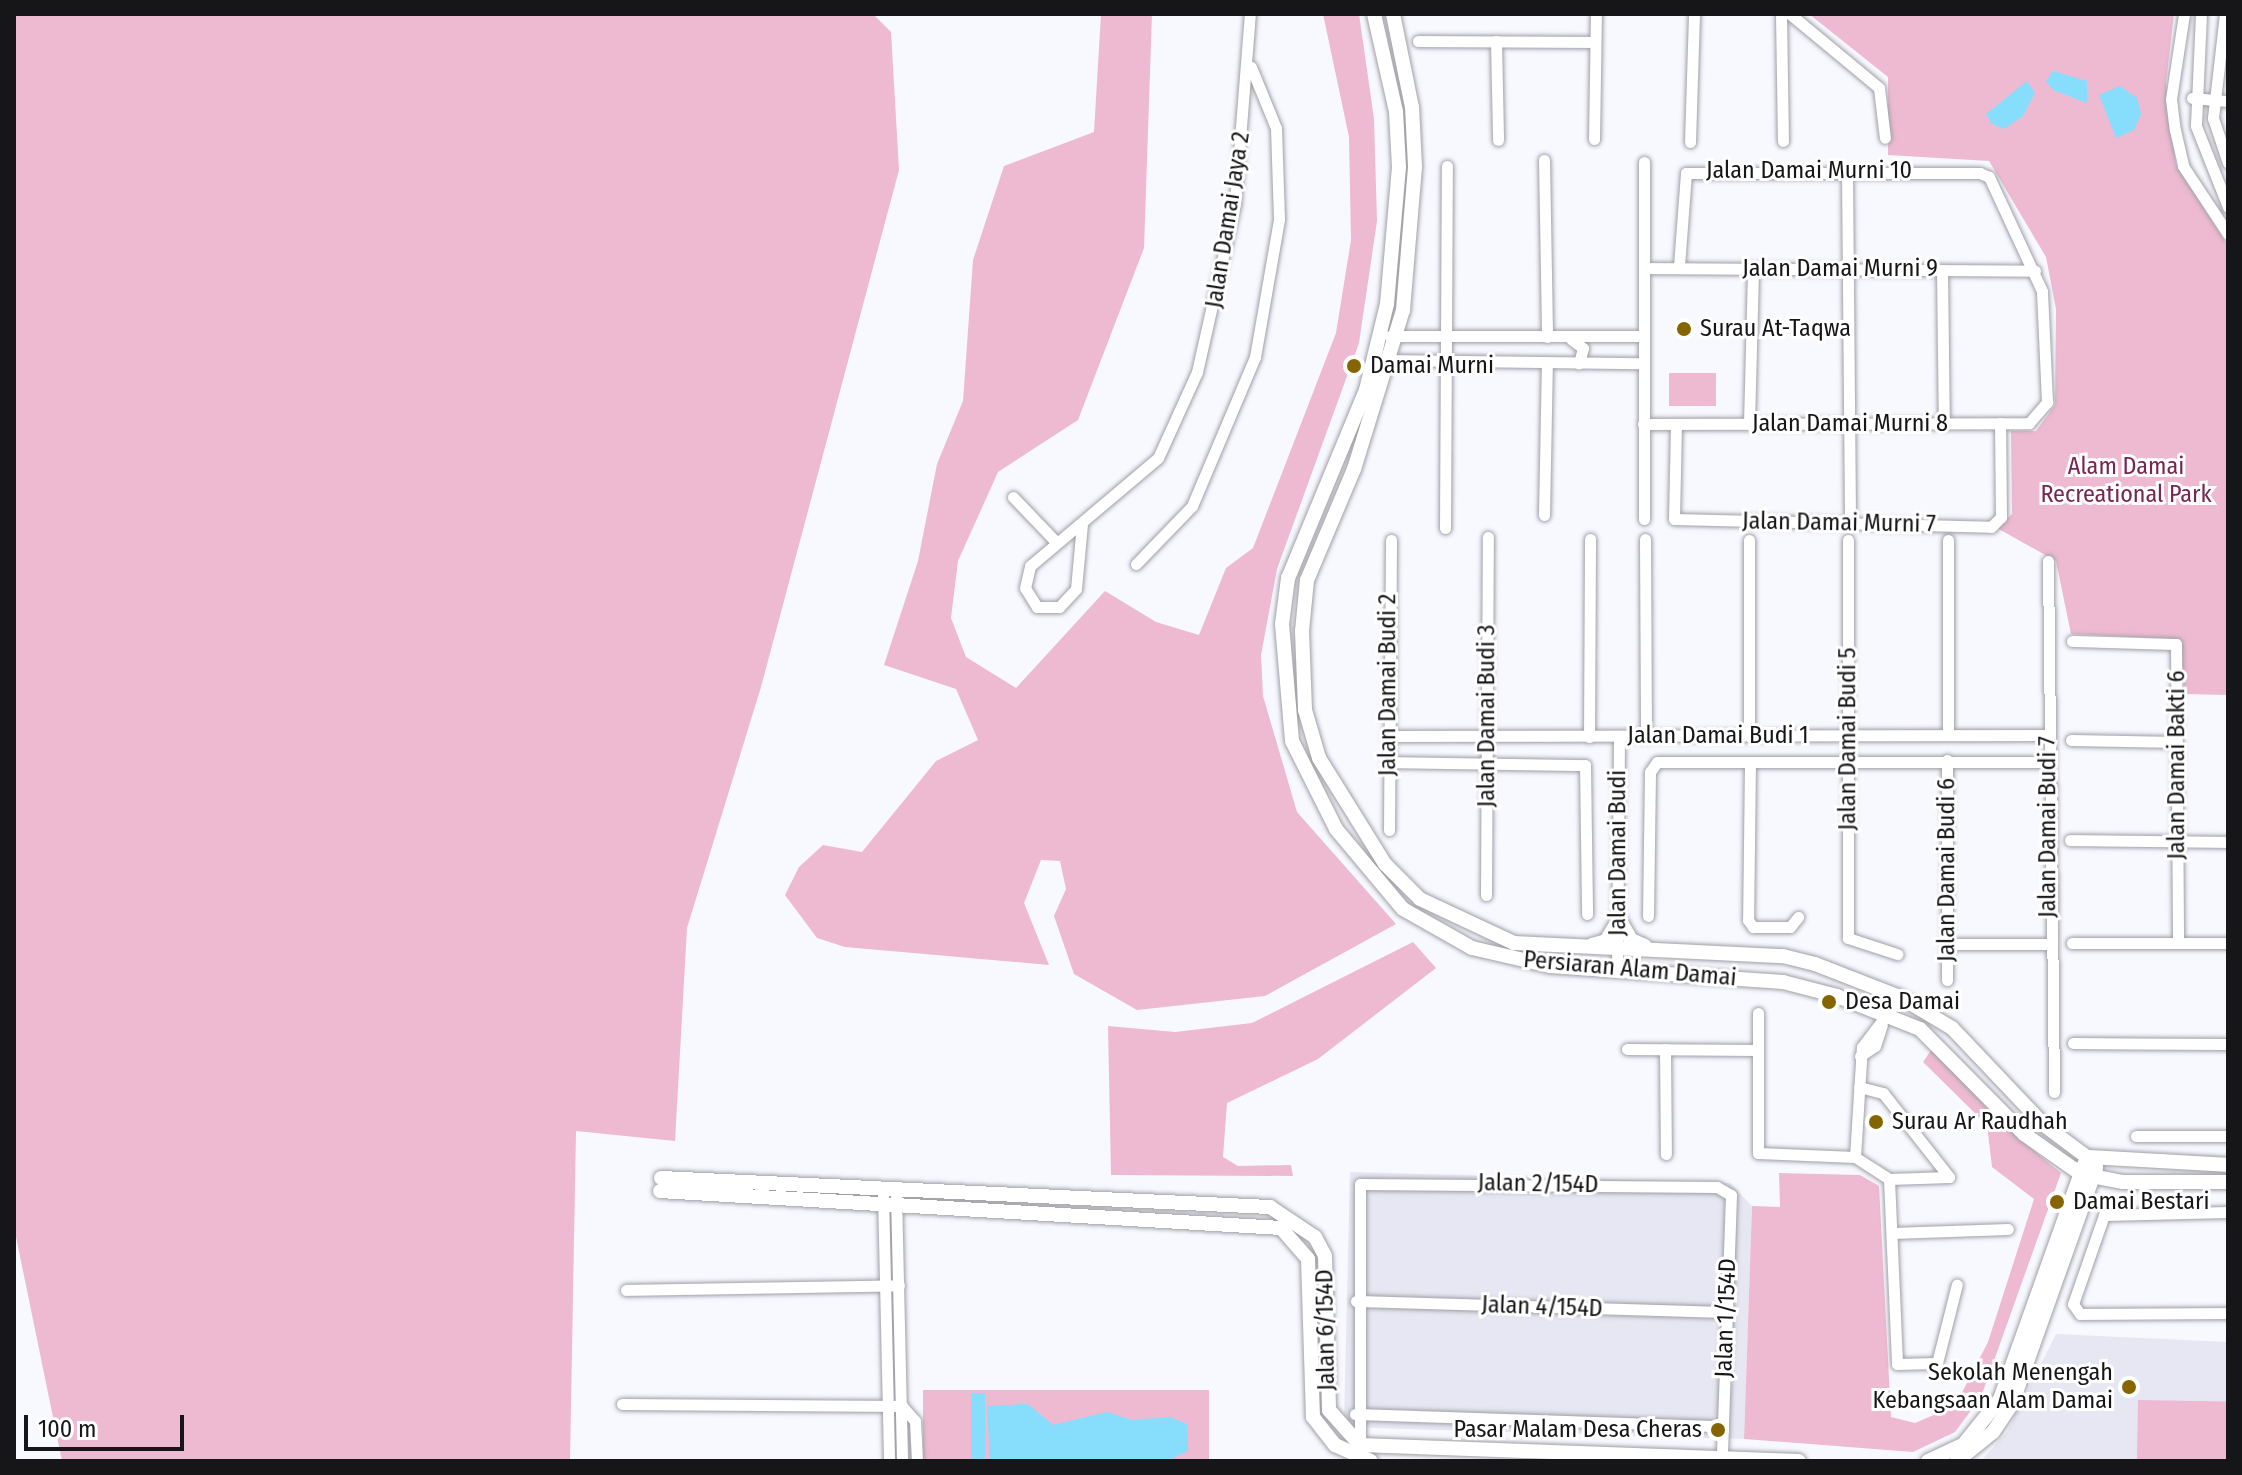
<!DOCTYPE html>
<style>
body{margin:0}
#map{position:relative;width:2242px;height:1475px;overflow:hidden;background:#f8f8ff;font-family:"Fira Sans Condensed",sans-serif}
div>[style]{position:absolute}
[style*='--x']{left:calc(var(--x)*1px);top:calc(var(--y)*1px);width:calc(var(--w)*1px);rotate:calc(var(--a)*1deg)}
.built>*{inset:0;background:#e7e7f3}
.green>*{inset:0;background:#edbad1;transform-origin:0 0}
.water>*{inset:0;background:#87defc;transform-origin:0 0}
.roads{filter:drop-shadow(0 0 2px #9f9fa6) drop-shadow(0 0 2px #9f9fa6)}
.minor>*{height:11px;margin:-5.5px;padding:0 5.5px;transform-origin:5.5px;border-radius:5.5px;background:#fff}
.tertiary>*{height:14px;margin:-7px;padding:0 7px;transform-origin:7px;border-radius:7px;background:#fff}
.dots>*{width:22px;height:22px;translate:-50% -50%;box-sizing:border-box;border:4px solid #fff;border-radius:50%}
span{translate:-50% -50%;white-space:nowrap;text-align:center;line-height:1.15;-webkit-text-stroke:6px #fff;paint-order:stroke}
.street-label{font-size:24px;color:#161618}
.poi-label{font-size:24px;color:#161618}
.left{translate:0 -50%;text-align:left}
.right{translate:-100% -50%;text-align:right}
.park-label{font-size:24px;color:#772552}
.frame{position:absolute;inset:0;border:16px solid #161618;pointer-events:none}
.scale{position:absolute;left:24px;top:1415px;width:160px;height:36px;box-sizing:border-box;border:4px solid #161618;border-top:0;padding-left:10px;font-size:24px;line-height:28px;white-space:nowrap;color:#161618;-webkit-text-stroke:6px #fff;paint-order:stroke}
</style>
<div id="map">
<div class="built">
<i style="clip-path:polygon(1350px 1172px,1730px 1183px,1752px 1206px,1744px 1439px,1372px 1428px,1344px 1421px)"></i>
<i style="clip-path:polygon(2056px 1334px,2228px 1342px,2228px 1461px,1981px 1461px,2007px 1432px)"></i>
</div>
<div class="green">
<i style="clip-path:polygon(14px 14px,873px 14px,891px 32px,899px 170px,761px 687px,687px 928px,675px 1141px,576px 1131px,570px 1461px,62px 1461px,14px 1227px)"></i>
<i style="clip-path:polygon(1101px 14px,1152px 14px,1144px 248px,1078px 420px,998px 472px,958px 561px,951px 618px,966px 657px,1016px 688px,1105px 591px,1156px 622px,1199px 635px,1226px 568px,1253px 548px,1336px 333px,1351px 240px,1349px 137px,1323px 14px,1359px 14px,1374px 119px,1377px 221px,1359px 343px,1277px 569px,1261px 655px,1263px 696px,1297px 812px,1396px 924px,1265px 996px,1137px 1010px,1074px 974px,1054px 916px,1066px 889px,1060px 861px,1041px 860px,1024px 903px,1049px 965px,845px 947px,817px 938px,785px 895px,799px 867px,823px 845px,862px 852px,936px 761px,978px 740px,956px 689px,884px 665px,918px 561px,937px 464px,963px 401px,973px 260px,1004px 166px,1094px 132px)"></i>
<i style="clip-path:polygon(1809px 14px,2174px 14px,2166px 83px,2176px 165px,2228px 246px,2228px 695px,2185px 694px,2180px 639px,2071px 634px,2056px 561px,1997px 528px,2012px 514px,2011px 431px,2036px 431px,2055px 405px,2056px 309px,2046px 257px,1989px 161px,1888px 155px,1888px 77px)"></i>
<i style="left:1716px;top:373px;width:33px;height:47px;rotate:90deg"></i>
<i style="clip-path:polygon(1413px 942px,1436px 968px,1318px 1059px,1227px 1103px,1223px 1157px,1238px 1166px,1291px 1165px,1293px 1176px,1111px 1175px,1108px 1026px,1175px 1032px,1252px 1023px)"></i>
<i style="clip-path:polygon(1932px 1049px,2005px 1127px,2061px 1173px,1981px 1397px,1955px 1432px,1913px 1452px,1744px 1439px,1752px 1206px,1780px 1207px,1779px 1173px,1860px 1175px,1879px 1186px,1891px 1417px,1915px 1423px,1955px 1406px,1988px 1342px,2034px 1199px,1992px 1167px,1987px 1125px,1923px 1062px)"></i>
<i style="left:923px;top:1390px;width:286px;height:71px"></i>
<i style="left:2138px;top:1400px;width:90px;height:61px;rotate:1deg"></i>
</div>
<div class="water">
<i style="clip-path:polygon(2053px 71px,2087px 81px,2087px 103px,2053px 90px,2046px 81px)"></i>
<i style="clip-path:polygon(2027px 81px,2035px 93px,2023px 116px,2004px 129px,1992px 124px,1986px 114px)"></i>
<i style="clip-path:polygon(2120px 86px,2137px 98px,2141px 114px,2134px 130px,2116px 138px,2099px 95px)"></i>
<i style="left:971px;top:1393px;width:14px;height:68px"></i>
<i style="clip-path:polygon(1028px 1404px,1053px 1425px,1107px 1412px,1132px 1420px,1170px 1417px,1187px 1424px,1188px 1451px,1167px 1461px,990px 1461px,987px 1406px)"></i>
</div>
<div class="roads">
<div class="minor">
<i style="--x:1781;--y:14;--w:127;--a:89.1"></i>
<i style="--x:1790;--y:14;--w:116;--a:39.7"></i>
<i style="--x:1879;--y:88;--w:50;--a:83.2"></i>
<i style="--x:2184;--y:14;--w:86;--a:98.7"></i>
<i style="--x:2171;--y:99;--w:31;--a:83"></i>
<i style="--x:2175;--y:130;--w:37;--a:77"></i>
<i style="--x:2183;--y:166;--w:82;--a:56.5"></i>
<i style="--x:2201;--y:14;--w:112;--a:92.6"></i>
<i style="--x:2196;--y:126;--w:87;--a:68.4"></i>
<i style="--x:2225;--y:14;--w:105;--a:96.6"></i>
<i style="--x:2213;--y:118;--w:47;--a:71.6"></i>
<i style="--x:1418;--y:41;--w:176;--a:0.3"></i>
<i style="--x:1496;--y:41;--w:99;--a:88.8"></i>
<i style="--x:2192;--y:98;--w:36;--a:5"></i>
<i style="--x:1594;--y:139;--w:125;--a:-89.1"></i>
<i style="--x:1690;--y:142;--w:128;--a:-88.2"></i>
<i style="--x:1544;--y:160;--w:177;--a:89"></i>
<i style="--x:1847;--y:172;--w:352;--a:89.5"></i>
<i style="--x:1644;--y:268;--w:391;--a:0.4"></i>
<i style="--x:1942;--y:270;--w:154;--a:89.3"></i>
<i style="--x:1390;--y:336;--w:251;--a:0"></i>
<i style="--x:1571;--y:339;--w:15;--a:37"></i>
<i style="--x:1583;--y:348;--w:16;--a:105"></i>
<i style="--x:1383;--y:360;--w:259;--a:0.7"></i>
<i style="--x:1643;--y:424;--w:386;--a:-0.1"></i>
<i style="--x:2029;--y:423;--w:28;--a:-49"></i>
<i style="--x:2047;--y:402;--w:111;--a:-92.6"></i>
<i style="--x:2042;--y:291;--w:126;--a:-114.9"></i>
<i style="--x:1989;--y:177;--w:10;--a:-156"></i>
<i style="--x:1980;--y:173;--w:294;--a:180"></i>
<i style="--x:1686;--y:173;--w:94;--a:94.3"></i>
<i style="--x:1676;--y:424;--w:95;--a:91.2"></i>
<i style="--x:1674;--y:519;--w:317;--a:1.4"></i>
<i style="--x:1991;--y:527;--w:14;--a:-45"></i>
<i style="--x:2001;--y:517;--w:94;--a:-90.6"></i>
<i style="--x:1749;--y:424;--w:155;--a:-88.5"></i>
<i style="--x:1013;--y:497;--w:62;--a:46.3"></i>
<i style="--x:1544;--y:515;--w:152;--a:-88.9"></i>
<i style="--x:1644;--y:519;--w:357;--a:-90"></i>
<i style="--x:1082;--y:524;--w:65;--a:95.3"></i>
<i style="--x:1076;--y:589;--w:25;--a:133"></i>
<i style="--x:1059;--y:607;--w:22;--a:180"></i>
<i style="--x:1037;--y:607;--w:22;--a:-122"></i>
<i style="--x:1025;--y:588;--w:23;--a:-77"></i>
<i style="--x:1030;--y:566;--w:167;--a:-40.2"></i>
<i style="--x:1158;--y:458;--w:94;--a:-65.6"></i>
<i style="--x:1197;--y:372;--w:173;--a:-77.3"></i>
<i style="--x:1235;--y:203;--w:190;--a:-85.5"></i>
<i style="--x:1445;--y:528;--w:362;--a:-89.7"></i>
<i style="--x:1645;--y:539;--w:198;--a:89.7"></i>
<i style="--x:1848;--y:540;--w:398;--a:90"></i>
<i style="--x:1848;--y:938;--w:52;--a:18.1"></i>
<i style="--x:1948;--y:540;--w:195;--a:90"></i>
<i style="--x:2048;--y:561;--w:531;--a:89.35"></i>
<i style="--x:1136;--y:564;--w:81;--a:-46"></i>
<i style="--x:1192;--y:506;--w:162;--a:-67.1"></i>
<i style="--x:1255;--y:357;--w:140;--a:-80.1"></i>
<i style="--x:1279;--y:219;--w:91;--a:-91.9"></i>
<i style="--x:1276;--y:128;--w:66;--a:-112.3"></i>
<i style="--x:2072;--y:641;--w:104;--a:1.7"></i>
<i style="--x:2176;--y:644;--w:299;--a:89.6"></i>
<i style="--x:1388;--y:736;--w:660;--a:-0.09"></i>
<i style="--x:1749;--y:736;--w:196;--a:-90"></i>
<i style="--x:1589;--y:737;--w:198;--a:-89.7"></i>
<i style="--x:2071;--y:740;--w:106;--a:1.1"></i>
<i style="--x:1947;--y:760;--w:220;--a:90"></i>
<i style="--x:1388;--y:762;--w:197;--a:0.9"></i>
<i style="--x:1585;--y:765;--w:149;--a:89.2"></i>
<i style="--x:1750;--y:763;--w:157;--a:90.7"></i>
<i style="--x:1748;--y:920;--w:9;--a:54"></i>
<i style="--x:1753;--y:927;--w:37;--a:0"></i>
<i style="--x:1790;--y:927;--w:13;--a:-51"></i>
<i style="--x:1389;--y:830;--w:290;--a:-89.6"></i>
<i style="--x:2070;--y:840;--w:158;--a:0.7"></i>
<i style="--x:1486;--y:895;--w:358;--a:-89.7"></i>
<i style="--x:1648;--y:916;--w:144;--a:-89.2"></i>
<i style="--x:1650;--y:772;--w:12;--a:-55"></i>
<i style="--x:1657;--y:762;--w:391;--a:0"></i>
<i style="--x:2072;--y:943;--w:156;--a:0"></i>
<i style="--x:1947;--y:944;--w:101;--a:0"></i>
<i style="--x:1617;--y:970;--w:233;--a:-89.5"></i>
<i style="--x:1758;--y:1013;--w:140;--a:90"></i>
<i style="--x:1758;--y:1153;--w:97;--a:2.4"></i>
<i style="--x:1855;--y:1157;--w:40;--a:32.9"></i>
<i style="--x:1889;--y:1179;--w:185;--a:87.5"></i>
<i style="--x:1897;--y:1364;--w:40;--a:-1.4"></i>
<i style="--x:1937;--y:1363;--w:81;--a:-75.8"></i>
<i style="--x:2073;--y:1043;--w:155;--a:0.4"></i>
<i style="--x:1627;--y:1049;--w:131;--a:0.4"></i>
<i style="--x:1665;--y:1049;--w:105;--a:89.5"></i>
<i style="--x:1860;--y:1056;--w:18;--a:-34"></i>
<i style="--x:1875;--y:1046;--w:22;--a:-72"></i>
<i style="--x:1859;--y:1087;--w:25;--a:14"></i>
<i style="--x:1883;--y:1093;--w:107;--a:51.8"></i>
<i style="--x:1949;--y:1177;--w:60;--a:178.1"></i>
<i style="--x:2136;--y:1136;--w:92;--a:0"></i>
<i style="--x:1855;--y:1157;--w:110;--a:-86.4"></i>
<i style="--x:1862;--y:1047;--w:63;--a:-52.8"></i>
<i style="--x:883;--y:1193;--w:268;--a:88.7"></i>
<i style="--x:896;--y:1194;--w:267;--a:88.7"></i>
<i style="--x:2228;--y:1212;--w:124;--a:178.6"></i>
<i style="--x:2104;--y:1215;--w:94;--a:109.2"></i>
<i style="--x:2073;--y:1304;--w:12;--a:55"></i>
<i style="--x:2080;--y:1314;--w:148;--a:-0.4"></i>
<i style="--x:1892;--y:1233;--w:116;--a:-2"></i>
<i style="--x:626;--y:1290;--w:273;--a:-1"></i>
<i style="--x:1356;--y:1301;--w:371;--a:1.7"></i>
<i style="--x:622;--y:1404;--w:280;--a:0.4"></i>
<i style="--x:902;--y:1406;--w:20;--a:49"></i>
<i style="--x:915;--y:1421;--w:40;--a:87.1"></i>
<i style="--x:1355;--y:1414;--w:368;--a:1.9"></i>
<i style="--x:1360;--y:1442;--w:258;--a:-90"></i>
<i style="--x:1360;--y:1184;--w:357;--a:0.5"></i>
<i style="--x:1717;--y:1187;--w:16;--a:30"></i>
<i style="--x:1731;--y:1195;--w:263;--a:92"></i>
</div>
<div class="tertiary">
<i style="--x:1374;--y:14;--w:100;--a:77.3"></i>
<i style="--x:1396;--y:112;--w:55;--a:86.9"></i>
<i style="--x:1399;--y:167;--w:138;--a:95"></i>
<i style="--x:1387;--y:304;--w:89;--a:103.7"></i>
<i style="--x:1366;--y:390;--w:204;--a:112.5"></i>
<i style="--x:1288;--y:578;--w:46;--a:97.4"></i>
<i style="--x:1282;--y:624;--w:117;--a:85.1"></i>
<i style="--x:1292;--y:741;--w:98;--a:63.4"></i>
<i style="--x:1336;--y:829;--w:104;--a:50.1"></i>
<i style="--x:1403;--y:909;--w:79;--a:29.5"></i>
<i style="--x:1472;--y:948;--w:80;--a:13"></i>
<i style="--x:1550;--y:966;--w:234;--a:3.9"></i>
<i style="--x:1783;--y:982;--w:56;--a:14.5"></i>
<i style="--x:1837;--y:996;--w:89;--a:21.7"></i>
<i style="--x:1920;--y:1029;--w:148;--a:45.3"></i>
<i style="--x:2024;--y:1134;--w:70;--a:35.1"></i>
<i style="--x:2081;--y:1174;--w:43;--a:10.8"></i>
<i style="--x:2123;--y:1182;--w:105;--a:0"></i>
<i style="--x:1393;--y:14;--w:95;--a:78.5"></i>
<i style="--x:1412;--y:107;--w:60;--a:87.1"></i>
<i style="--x:1415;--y:167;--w:144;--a:94.8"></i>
<i style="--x:1403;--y:310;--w:166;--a:107.1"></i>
<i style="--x:1354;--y:469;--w:121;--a:112.9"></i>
<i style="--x:1307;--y:580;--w:51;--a:95.6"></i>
<i style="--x:1302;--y:631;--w:79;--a:87.8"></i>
<i style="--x:1305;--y:710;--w:50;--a:73.7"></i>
<i style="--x:1319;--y:758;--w:125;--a:58.1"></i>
<i style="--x:1385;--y:864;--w:49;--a:45"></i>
<i style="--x:1420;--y:899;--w:104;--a:25.1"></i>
<i style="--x:1514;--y:943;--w:269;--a:2.8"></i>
<i style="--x:1783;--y:956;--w:33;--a:14"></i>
<i style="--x:1815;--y:964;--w:91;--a:21.2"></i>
<i style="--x:1900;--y:997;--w:61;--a:30.8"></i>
<i style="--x:1952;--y:1028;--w:134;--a:46.5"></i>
<i style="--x:2044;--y:1125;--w:54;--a:36.7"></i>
<i style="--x:2087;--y:1157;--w:141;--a:3.2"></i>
<i style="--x:1592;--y:945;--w:15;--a:-16"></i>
<i style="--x:1606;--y:941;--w:26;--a:-59"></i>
<i style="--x:1619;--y:919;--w:24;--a:60"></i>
<i style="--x:1631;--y:940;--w:15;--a:23"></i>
<i style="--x:661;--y:1178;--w:610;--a:2.73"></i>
<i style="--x:1270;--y:1207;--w:54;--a:33.7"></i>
<i style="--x:1315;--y:1237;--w:21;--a:62"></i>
<i style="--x:1325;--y:1256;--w:154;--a:88.5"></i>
<i style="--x:1329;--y:1410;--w:47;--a:48.5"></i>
<i style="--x:1360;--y:1445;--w:439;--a:2.1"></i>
<i style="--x:660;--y:1191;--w:622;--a:3.41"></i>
<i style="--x:1281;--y:1228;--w:41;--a:48.9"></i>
<i style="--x:1308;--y:1259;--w:158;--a:88.2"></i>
<i style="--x:1313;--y:1417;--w:36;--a:52"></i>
<i style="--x:1335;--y:1445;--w:39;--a:24"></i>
<i style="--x:1928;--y:1461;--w:40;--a:-25"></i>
<i style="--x:1964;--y:1444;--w:58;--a:-51.3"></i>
<i style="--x:2000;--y:1399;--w:249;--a:-70.3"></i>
<i style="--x:1957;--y:1461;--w:46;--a:-38.9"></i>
<i style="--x:1993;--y:1432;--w:34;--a:-56"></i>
<i style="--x:2012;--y:1404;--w:251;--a:-70.4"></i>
</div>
</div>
<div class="dots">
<i style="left:1684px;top:329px;background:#866400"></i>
<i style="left:1354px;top:366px;background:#866400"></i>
<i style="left:1829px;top:1002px;background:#866400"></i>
<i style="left:1876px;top:1122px;background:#866400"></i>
<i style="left:2057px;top:1202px;background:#866400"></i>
<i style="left:2129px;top:1387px;background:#866400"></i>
<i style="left:1718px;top:1430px;background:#866400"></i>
</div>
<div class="street-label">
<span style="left:1809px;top:171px">Jalan Damai Murni 10</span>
<span style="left:1228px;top:220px;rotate:-81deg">Jalan Damai Jaya 2</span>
<span style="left:1840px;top:269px">Jalan Damai Murni 9</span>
<span style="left:1850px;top:424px">Jalan Damai Murni 8</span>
<span style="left:1839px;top:523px;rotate:1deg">Jalan Damai Murni 7</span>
<span style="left:1388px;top:685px;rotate:-90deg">Jalan Damai Budi 2</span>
<span style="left:1487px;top:716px;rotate:-90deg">Jalan Damai Budi 3</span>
<span style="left:1718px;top:736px">Jalan Damai Budi 1</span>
<span style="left:1848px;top:739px;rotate:-90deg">Jalan Damai Budi 5</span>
<span style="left:2177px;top:765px;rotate:-90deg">Jalan Damai Bakti 6</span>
<span style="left:2048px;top:827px;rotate:-90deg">Jalan Damai Budi 7</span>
<span style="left:1618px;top:853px;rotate:-90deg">Jalan Damai Budi</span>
<span style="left:1947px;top:870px;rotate:-90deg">Jalan Damai Budi 6</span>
<span style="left:1630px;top:969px;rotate:5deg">Persiaran Alam Damai</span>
<span style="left:1538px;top:1184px;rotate:1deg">Jalan 2/154D</span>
<span style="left:1542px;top:1307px;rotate:2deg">Jalan 4/154D</span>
<span style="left:1726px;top:1318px;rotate:-88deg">Jalan 1/154D</span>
<span style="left:1326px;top:1330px;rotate:-91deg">Jalan 6/154D</span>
</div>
<div class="poi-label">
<span class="left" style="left:1700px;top:329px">Surau At-Taqwa</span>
<span class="left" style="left:1370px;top:366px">Damai Murni</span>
<span class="left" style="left:1845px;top:1002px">Desa Damai</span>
<span class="left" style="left:1892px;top:1122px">Surau Ar Raudhah</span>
<span class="left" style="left:2073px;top:1202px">Damai Bestari</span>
<span class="right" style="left:2113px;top:1387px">Sekolah Menengah<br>Kebangsaan Alam Damai</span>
<span class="right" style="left:1702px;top:1430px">Pasar Malam Desa Cheras</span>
</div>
<div class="park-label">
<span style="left:2126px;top:481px">Alam Damai<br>Recreational Park</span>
</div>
<div class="frame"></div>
<div class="scale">100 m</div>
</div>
